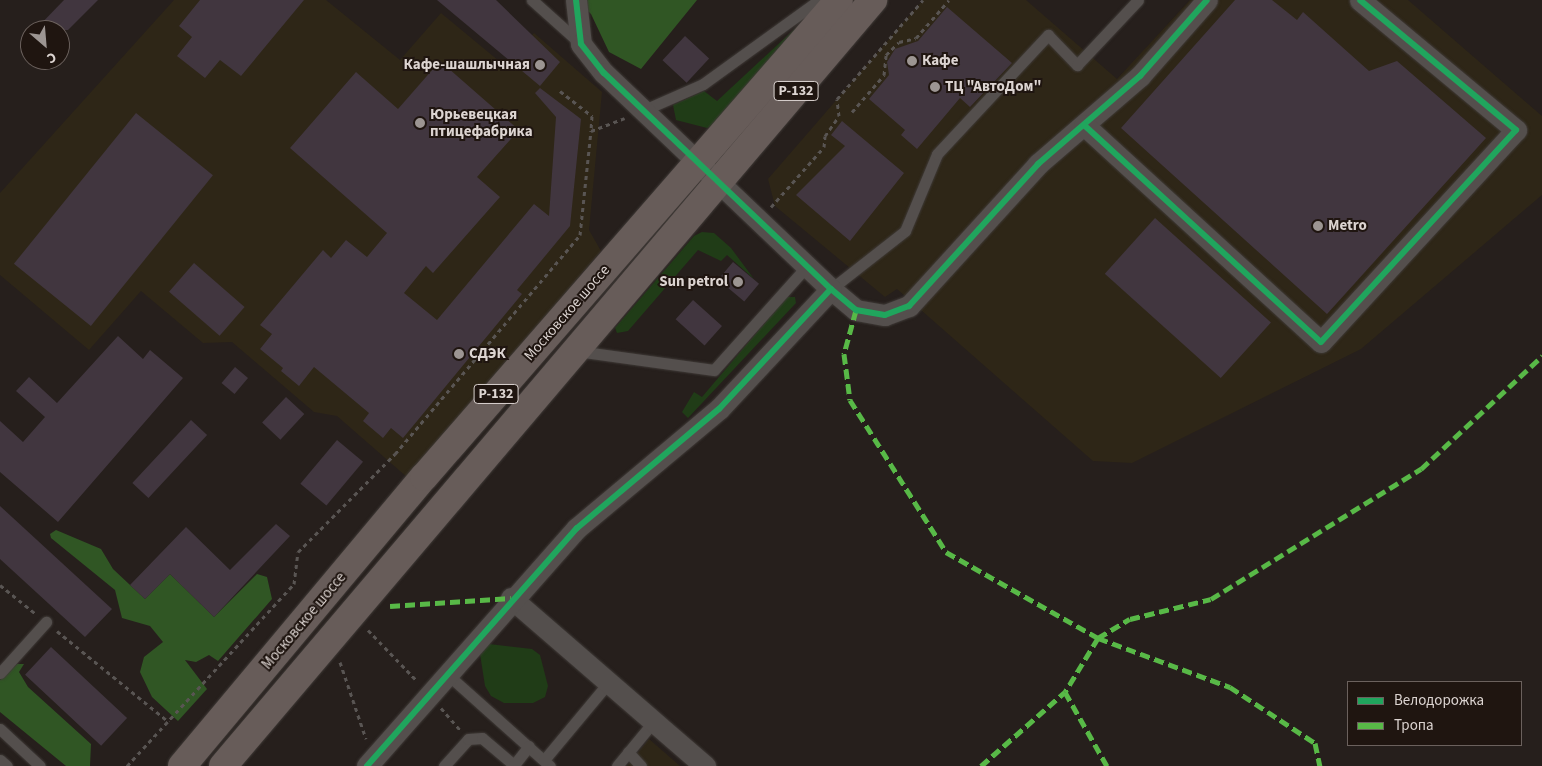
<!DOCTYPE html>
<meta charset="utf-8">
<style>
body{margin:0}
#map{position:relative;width:1542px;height:766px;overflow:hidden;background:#261f1c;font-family:"Source Sans 3",sans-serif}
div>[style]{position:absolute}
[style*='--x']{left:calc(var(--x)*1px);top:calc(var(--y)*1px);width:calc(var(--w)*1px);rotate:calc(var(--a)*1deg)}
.commercial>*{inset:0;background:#2e2617}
.green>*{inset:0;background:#203c17}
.forest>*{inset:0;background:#305624}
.building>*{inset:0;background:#41363f;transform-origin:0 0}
.path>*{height:3px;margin-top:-1.5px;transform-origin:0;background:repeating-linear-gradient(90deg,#595553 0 4px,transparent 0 8px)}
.roads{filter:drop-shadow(0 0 1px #3f3a37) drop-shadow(0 0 1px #3f3a37)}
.service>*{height:11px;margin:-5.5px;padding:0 5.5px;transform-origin:5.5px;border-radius:5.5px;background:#544f4d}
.minor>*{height:21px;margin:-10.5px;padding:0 10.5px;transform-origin:10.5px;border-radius:10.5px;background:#544f4d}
.trunk>*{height:28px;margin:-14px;padding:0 14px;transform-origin:14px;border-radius:14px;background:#675c59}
.quiet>*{height:5px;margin-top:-2.5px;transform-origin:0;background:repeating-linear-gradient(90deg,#58b947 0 10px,transparent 0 15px)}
.cycleway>*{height:6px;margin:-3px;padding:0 3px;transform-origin:3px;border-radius:3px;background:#20a55d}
.dots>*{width:14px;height:14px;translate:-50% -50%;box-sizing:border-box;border:2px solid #1f1510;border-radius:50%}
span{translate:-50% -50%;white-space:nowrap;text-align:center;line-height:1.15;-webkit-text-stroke:4px #1f1510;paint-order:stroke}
.shield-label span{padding:1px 4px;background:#1f1510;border:1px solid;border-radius:4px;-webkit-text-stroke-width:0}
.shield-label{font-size:14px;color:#dcd4d1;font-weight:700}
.poi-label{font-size:15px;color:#dcd4d1;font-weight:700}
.left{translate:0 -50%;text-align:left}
.right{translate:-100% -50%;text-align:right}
.street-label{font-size:15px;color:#dcd4d1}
.legend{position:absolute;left:1347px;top:681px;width:175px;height:65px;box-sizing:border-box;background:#1f1510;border:1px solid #6b615d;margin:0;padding:6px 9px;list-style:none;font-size:15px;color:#dcd4d1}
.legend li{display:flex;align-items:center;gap:10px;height:25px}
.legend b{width:25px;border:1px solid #6b615d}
.north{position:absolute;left:20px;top:20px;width:50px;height:50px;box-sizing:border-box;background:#1f1510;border:1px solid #6b615d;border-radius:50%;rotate:153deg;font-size:14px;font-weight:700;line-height:20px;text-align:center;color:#dcd4d1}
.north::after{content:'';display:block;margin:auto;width:18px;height:22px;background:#9c9592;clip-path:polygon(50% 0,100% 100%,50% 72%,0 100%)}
</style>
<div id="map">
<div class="commercial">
<i style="clip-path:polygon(174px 0,326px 0,400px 60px,441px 13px,505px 66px,534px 33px,602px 92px,589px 230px,601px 251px,408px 478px,337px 416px,314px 412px,232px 342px,203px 343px,141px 291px,89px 350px,0 275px,0 193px)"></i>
<i style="clip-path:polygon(923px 0,1026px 0,1117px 79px,1190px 0,1408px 0,1542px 116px,1542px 195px,1361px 349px,1132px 463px,1093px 461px,897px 289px,885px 297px,775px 206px,768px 179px)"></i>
<i style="clip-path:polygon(649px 739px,680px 766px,627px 766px)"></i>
</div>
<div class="green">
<i style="clip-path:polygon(801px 23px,719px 123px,707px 128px,676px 120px,673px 105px,704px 91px,717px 101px)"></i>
<i style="clip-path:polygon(702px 232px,714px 233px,731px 248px,754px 279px,727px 255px,721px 261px,698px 250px,628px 331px,617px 333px,615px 328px,694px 236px)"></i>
<i style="clip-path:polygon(787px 297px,795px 297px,796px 303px,688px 418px,682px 412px,694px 392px,702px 397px)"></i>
<i style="clip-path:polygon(489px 644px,532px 649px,540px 655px,548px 686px,545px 697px,533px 703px,504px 703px,491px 696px,485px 686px,480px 654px)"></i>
</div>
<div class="forest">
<i style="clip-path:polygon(577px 0,697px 0,641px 69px,609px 52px,591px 14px)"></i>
<i style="clip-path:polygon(56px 530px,101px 549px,113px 569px,145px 599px,170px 574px,214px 617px,257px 574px,267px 577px,272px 599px,218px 661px,209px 655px,196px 662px,185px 660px,207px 689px,178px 721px,152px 697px,140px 672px,144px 657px,163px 642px,150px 626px,122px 618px,115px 590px,51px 538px,50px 534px)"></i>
<i style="clip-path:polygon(17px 664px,24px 664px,19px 672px,28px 687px,91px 744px,90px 766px,66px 766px,0 712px,0 680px)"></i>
</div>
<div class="building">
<i style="clip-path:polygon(64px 0,98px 0,68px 30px,35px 30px)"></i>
<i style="clip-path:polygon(200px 0,304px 0,241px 76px,220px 60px,205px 78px,177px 56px,192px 37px,179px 26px)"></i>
<i style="clip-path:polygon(437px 0,496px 0,560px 62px,540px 86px)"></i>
<i style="clip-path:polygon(1235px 0,1272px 0,1297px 20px,1303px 12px,1369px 71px,1397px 61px,1486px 138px,1327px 314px,1121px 128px)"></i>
<i style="clip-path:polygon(947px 7px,1012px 63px,970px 107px,960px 98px,917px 149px,901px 135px,905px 130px,869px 99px,889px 75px,887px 62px,895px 49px,918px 41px)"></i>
<i style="left:685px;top:36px;width:33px;height:33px;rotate:43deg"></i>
<i style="clip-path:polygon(440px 61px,519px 130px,477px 177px,500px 197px,433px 273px,426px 266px,404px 293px,437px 320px,534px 204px,549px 216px,556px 117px,535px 93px,540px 88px,581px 119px,570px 226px,517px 290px,522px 294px,403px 438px,391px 428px,383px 438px,363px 421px,369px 413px,314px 367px,299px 386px,281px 371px,283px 368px,260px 349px,272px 334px,260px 325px,323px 250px,331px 258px,346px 240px,367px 257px,387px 233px,290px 148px,356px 72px,398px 109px)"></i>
<i style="left:136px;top:113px;width:99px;height:194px;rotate:39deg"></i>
<i style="clip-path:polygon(842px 121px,904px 173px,850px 241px,796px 195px,845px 146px,831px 135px)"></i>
<i style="left:1155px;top:218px;width:156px;height:75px;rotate:42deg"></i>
<i style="left:733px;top:262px;width:34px;height:23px;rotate:40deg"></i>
<i style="left:194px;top:263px;width:67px;height:38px;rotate:41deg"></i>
<i style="left:693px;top:300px;width:39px;height:26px;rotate:42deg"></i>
<i style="clip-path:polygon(118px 336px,143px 359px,150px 350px,183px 378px,58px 522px,0 472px,0 421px,23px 442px,45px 417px,16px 391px,29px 377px,57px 403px)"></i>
<i style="left:235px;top:367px;width:17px;height:21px;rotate:40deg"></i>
<i style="left:286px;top:397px;width:25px;height:35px;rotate:43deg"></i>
<i style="left:191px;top:420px;width:22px;height:86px;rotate:43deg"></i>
<i style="left:337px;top:440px;width:34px;height:57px;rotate:40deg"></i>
<i style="clip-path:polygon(0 506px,112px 609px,85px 637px,0 559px)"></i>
<i style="clip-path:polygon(276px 524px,290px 536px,214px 617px,170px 574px,145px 599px,130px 585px,186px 527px,230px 570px)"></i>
<i style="left:51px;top:647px;width:104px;height:38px;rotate:43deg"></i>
</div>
<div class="path">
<i style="--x:560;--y:91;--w:41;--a:38"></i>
<i style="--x:592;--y:116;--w:15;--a:94"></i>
<i style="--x:852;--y:112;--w:49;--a:-49.1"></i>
<i style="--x:884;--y:75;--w:20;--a:-84"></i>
<i style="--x:886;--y:55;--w:18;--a:-45"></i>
<i style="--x:899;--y:42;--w:17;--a:-13"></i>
<i style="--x:916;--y:38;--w:50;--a:-49"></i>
<i style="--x:771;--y:207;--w:80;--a:-48.5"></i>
<i style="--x:824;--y:147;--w:11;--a:-85"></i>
<i style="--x:825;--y:136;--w:24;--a:-55"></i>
<i style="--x:839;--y:116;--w:17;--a:-97"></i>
<i style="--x:837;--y:99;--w:131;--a:-49"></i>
<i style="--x:0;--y:585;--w:46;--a:38.9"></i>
<i style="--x:368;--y:630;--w:71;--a:46.1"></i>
<i style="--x:57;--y:631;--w:144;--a:39.1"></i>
<i style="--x:340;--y:662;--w:81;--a:71.3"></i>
<i style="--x:441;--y:708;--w:29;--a:49"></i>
<i style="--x:127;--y:766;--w:247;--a:-47.5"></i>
<i style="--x:294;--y:584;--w:32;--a:-83"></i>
<i style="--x:298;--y:552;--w:138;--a:-45.3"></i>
<i style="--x:395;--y:454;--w:287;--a:-49.8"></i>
<i style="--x:580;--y:235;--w:105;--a:-84"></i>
<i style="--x:591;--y:131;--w:36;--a:-21"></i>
</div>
<div class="roads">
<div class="service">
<i style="--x:532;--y:0;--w:64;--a:41.9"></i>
<i style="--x:644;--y:110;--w:64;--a:-23.8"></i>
<i style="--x:703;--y:84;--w:143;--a:-35.9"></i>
<i style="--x:831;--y:289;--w:94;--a:-38.1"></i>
<i style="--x:905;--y:231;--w:83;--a:-67.4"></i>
<i style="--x:937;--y:154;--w:163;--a:-47"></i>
<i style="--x:1048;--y:35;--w:42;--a:46"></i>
<i style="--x:1077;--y:65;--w:89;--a:-46.8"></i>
<i style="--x:577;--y:351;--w:138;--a:7.9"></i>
<i style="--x:714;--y:370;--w:140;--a:-48.2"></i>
<i style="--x:0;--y:673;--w:69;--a:-48"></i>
<i style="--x:447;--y:674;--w:138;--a:41.8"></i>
<i style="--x:0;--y:729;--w:54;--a:42.8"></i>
<i style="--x:628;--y:752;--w:19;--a:47"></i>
<i style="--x:0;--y:760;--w:9;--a:41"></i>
<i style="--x:544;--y:760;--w:102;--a:-50.2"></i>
<i style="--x:444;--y:766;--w:36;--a:-48"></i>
<i style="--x:468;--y:739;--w:14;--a:-4"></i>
<i style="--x:482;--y:738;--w:42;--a:40.2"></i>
<i style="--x:514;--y:765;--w:24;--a:-52"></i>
<i style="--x:617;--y:766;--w:58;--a:-50.6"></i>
</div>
<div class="minor">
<i style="--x:576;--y:0;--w:44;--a:83.5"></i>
<i style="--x:581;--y:44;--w:37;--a:52"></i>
<i style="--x:604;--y:73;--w:313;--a:43.6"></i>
<i style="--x:831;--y:289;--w:33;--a:40"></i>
<i style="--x:856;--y:310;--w:29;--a:10"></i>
<i style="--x:885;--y:315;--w:26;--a:-21"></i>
<i style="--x:909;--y:306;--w:192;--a:-47.7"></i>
<i style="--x:1038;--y:164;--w:135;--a:-40.8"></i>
<i style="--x:1140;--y:76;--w:101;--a:-48.6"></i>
<i style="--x:1084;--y:125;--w:321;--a:42.5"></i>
<i style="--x:1321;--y:342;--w:288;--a:-47.4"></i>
<i style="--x:1516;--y:130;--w:203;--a:-140.2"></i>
<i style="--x:511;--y:598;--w:257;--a:40.9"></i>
<i style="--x:367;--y:766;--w:317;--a:-48.6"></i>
<i style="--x:577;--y:528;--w:185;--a:-40"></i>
<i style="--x:719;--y:409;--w:164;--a:-47"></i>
</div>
<div class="trunk">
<i style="--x:182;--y:766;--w:377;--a:-50.1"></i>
<i style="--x:424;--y:477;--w:632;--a:-48.98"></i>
<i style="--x:223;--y:766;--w:1005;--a:-49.68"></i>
</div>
</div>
<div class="quiet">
<i style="--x:856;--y:310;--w:46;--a:105.3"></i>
<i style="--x:844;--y:354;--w:46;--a:82.6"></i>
<i style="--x:850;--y:400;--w:180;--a:57.7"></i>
<i style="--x:946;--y:552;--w:175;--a:29.5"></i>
<i style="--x:1098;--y:638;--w:63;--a:121.4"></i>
<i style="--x:1065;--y:692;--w:85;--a:60.4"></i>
<i style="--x:390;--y:606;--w:121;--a:-3.8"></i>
<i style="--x:1098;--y:638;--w:37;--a:-31"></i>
<i style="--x:1130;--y:619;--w:83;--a:-13.9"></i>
<i style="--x:1211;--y:599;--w:247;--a:-31.8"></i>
<i style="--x:1421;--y:469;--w:166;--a:-43"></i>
<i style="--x:1098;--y:638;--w:141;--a:20.4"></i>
<i style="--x:1230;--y:687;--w:102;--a:33.4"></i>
<i style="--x:1315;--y:743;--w:24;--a:78"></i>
<i style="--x:981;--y:766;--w:112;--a:-41.4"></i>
</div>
<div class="cycleway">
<i style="--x:576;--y:0;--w:44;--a:83.5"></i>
<i style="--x:581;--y:44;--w:37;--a:52"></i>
<i style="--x:604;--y:73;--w:313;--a:43.6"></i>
<i style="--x:831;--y:289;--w:33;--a:40"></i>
<i style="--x:856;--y:310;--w:29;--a:10"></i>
<i style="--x:885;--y:315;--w:26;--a:-21"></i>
<i style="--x:909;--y:306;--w:192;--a:-47.7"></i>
<i style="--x:1038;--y:164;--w:135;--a:-40.8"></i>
<i style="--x:1140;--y:76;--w:101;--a:-48.6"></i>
<i style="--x:1084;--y:125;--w:321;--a:42.5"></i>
<i style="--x:1321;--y:342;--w:288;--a:-47.4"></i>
<i style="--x:1516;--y:130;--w:203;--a:-140.2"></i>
<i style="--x:367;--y:766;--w:317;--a:-48.6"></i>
<i style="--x:577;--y:528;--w:185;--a:-40"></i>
<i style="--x:719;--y:409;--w:164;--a:-47"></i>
</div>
<div class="dots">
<i style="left:912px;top:61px;background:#9c9592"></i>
<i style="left:540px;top:65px;background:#9c9592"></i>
<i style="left:935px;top:87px;background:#9c9592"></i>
<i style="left:420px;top:123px;background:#9c9592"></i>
<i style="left:1318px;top:226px;background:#9c9592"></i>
<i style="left:738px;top:282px;background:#9c9592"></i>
<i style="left:459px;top:354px;background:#9c9592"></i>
</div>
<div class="shield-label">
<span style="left:796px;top:91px">Р-132</span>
<span style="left:496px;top:394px">Р-132</span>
</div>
<div class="poi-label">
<span class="left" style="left:922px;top:61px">Кафе</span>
<span class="right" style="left:530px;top:65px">Кафе-шашлычная</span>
<span class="left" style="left:945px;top:87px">ТЦ "АвтоДом"</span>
<span class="left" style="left:430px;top:123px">Юрьевецкая<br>птицефабрика</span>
<span class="left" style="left:1328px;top:226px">Metro</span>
<span class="right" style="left:728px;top:282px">Sun petrol</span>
<span class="left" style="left:469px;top:354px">СДЭК</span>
</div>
<div class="street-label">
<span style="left:567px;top:313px;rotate:-49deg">Московское шоссе</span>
<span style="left:304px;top:621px;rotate:-50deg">Московское шоссе</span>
</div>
<ul class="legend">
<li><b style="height:6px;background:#20a55d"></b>Велодорожка</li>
<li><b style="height:6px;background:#58b947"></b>Тропа</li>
</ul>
<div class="north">С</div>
</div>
